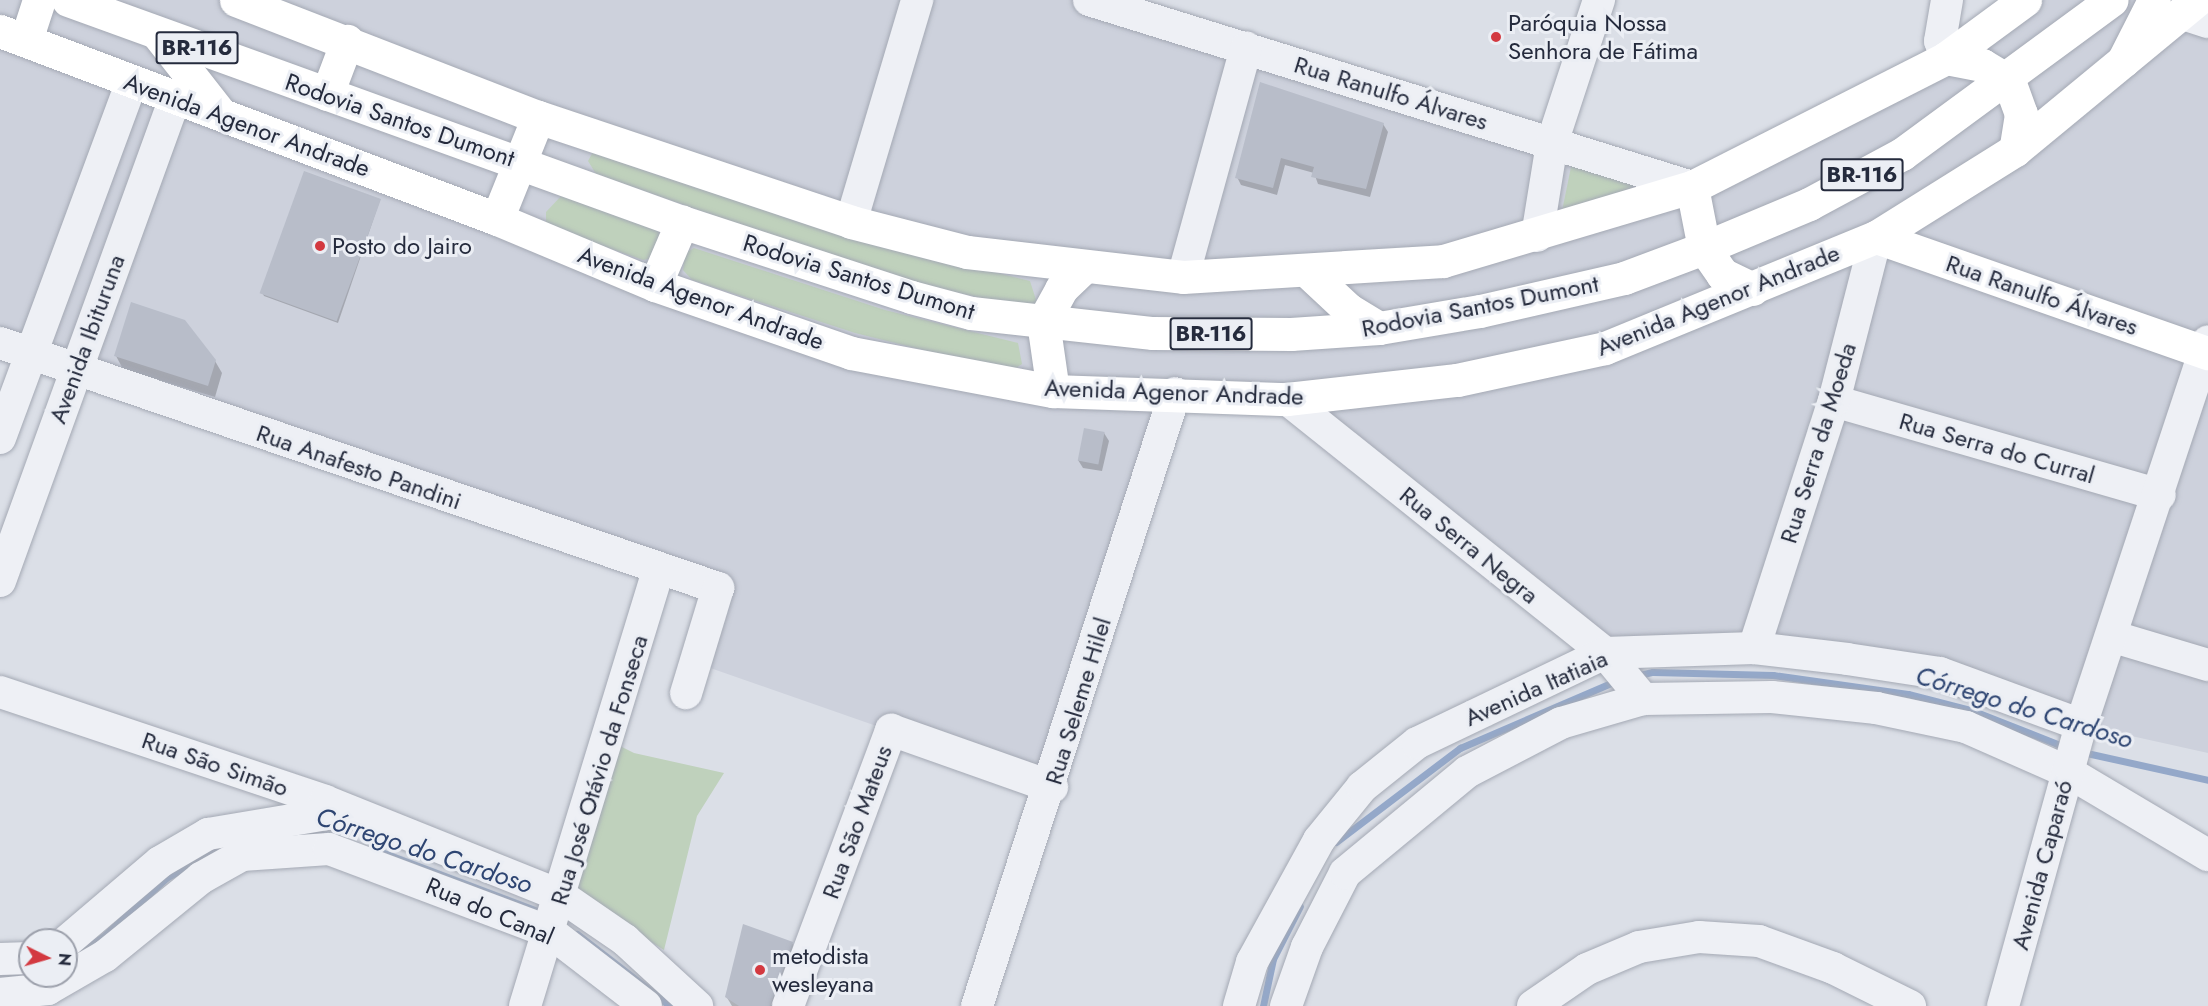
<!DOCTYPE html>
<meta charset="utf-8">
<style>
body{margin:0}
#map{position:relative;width:2208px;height:1006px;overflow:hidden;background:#dbdfe7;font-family:Jost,sans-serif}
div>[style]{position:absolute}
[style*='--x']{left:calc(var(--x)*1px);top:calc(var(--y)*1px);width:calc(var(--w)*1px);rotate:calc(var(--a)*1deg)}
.built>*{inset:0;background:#cdd1dc}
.green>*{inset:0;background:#bfd1bc}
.shadow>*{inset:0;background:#0003}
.stream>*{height:7px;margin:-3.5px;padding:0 3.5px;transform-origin:3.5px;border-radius:3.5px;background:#94a8c9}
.building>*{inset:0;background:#b8bdc9;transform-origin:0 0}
.roads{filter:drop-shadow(0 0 2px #a4a9b4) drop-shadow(0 0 2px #a4a9b4)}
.minor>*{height:32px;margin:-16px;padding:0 16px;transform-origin:16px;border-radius:16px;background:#eef0f5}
.major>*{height:33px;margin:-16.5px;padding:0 16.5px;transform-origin:16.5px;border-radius:16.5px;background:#fff}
.highway>*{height:33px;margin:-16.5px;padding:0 16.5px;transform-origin:16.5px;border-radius:16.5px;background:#fff}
.dots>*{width:16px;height:16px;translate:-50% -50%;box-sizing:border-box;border:3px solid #ebeef4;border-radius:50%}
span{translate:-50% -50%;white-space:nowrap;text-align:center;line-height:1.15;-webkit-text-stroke:6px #ebeef4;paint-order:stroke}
.shield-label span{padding:2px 4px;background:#ebeef4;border:2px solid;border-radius:4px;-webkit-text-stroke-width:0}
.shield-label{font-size:22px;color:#252b3d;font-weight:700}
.poi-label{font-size:24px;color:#252b3d}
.left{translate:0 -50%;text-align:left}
.street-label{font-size:24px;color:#252b3d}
.water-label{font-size:26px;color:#2e4572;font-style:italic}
.north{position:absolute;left:18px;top:928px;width:60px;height:60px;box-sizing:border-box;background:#ebeef4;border:2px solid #9ca0ab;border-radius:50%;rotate:95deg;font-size:16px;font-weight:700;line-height:24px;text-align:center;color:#252b3d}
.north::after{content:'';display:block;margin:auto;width:21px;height:27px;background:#d33940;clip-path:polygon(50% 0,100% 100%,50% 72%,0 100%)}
</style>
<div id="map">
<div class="built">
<i style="clip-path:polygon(0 0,1094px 0,1692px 186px,2024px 0,2208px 0,2208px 753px,2082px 725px,1939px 674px,1606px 653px,1287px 398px,1175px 394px,1051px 787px,696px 663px,718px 588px,0 341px)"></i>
</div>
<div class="green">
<i style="clip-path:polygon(594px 150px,868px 240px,1030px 281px,1037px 303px,1028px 308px,898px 280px,596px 174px,588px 161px)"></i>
<i style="clip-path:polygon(1572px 162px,1638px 183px,1617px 197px,1561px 216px)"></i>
<i style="clip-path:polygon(563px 194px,658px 227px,661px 244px,655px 258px,643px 260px,546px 226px,546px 212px)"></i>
<i style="clip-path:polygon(694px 248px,885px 310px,1018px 343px,1022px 364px,1013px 370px,995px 368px,855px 333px,692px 280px,683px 270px,685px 253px)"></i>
<i style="clip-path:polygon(614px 743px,634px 753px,724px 773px,697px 816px,664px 950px,569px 890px)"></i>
</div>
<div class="shadow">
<i style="clip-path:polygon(1261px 84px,1383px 124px,1388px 132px,1370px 197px,1318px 184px,1314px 173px,1285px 165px,1277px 195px,1241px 185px,1237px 177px)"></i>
<i style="clip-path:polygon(380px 200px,338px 323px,264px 296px,262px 292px)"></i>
<i style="clip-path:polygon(116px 356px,215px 361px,222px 373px,215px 397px,123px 369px)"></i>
<i style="clip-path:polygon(1104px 433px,1109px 441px,1102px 471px,1083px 468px,1078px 460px)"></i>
<i style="clip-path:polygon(792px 943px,799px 955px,780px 1006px,732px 1006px,726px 996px)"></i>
</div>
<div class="stream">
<i style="--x:1635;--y:676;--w:18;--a:-13"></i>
<i style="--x:1653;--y:672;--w:120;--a:1.4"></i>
<i style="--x:1773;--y:675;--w:136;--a:8"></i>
<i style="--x:1908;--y:694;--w:65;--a:14.3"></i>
<i style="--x:1971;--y:710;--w:101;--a:21.5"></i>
<i style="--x:2082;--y:752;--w:129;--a:12.5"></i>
<i style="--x:303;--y:832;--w:28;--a:8"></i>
<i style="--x:1336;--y:842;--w:156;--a:-37.2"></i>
<i style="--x:1460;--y:748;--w:172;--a:-23.3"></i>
<i style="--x:373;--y:849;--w:184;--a:20.7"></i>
<i style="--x:577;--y:934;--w:118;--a:37.7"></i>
<i style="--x:66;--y:960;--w:44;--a:-31.9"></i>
<i style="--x:103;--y:937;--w:86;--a:-43.1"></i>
<i style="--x:166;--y:878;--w:68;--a:-28.8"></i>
<i style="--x:1263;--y:1006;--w:48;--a:-78"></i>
<i style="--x:1273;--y:959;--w:59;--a:-63"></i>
</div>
<div class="building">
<i style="clip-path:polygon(1260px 82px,1384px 123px,1366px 189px,1311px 177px,1314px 167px,1281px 158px,1273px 188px,1235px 178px)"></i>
<i style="left:304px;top:171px;width:82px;height:130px;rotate:20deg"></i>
<i style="clip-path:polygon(131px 302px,185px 320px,216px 360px,208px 386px,114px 356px)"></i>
<i style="left:1084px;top:428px;width:21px;height:33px;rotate:11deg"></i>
<i style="clip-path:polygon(743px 924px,793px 942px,770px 1006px,739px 1006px,725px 997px)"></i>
</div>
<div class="roads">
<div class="minor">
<i style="--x:1089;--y:0;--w:631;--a:17.23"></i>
<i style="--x:2183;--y:14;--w:26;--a:18"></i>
<i style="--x:1946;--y:58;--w:18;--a:-109"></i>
<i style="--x:1940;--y:41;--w:42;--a:-80.3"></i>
<i style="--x:851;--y:222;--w:232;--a:-73.4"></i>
<i style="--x:1537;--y:236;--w:94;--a:-80.8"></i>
<i style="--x:1552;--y:143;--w:151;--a:-71.8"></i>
<i style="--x:1183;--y:277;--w:238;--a:-74.6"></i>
<i style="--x:0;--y:343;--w:759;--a:18.84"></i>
<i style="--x:718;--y:588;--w:110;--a:106.9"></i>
<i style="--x:1287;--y:399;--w:407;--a:38.6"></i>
<i style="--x:1605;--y:653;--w:60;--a:50.4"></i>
<i style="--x:1834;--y:401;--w:339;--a:16.1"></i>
<i style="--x:0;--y:438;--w:378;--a:-69.7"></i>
<i style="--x:0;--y:581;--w:514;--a:-70.08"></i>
<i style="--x:2114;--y:637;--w:98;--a:16.6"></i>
<i style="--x:1754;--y:648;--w:260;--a:-72.1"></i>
<i style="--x:1834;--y:401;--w:169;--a:-75.6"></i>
<i style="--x:0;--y:692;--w:343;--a:18.5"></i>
<i style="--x:325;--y:801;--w:254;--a:21.9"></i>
<i style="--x:561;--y:896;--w:78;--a:34.5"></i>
<i style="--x:625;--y:940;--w:98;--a:42.5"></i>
<i style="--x:66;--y:942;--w:123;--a:-40.4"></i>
<i style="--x:160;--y:862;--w:56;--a:-30.3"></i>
<i style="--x:208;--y:834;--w:139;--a:-9.5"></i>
<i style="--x:0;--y:959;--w:30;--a:-2"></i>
<i style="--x:0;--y:994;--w:48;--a:-5.9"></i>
<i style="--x:48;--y:989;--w:66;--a:-30.1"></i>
<i style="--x:105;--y:956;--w:124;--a:-39.1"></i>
<i style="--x:201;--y:878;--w:47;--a:-29.3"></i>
<i style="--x:242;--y:855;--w:87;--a:-3.9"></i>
<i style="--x:329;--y:849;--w:236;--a:20.6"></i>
<i style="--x:550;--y:932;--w:121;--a:37.6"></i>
<i style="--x:525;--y:1006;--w:458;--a:-73"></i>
<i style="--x:788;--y:1006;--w:295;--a:-69.5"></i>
<i style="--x:891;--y:730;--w:171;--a:19.5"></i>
<i style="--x:977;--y:1006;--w:644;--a:-72.1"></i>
<i style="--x:1239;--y:1006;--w:46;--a:-73.5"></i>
<i style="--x:1252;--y:962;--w:139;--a:-61.2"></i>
<i style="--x:1319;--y:840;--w:68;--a:-50.9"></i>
<i style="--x:1362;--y:787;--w:70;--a:-38.7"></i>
<i style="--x:1417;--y:743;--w:208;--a:-25.6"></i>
<i style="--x:1605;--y:653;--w:149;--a:-1.9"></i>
<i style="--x:1754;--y:648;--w:94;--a:6.7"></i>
<i style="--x:1847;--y:659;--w:94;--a:8.6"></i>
<i style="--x:1940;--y:673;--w:150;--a:20.2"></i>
<i style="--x:1286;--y:1006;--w:63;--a:-70.4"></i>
<i style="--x:1307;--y:947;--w:83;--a:-62.8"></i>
<i style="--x:1345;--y:873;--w:158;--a:-39.6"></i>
<i style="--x:1467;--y:772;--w:106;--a:-27.5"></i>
<i style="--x:1561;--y:723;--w:85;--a:-16.3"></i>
<i style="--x:1643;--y:699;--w:129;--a:-0.9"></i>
<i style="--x:1772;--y:697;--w:105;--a:6"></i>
<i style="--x:1876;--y:708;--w:92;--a:11.9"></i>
<i style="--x:1966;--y:727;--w:111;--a:23.8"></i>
<i style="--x:2068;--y:772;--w:163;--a:30.7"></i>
<i style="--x:1533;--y:1006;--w:65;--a:-34.4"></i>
<i style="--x:1587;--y:969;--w:56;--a:-22.9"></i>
<i style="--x:1639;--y:947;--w:61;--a:-9.5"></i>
<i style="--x:1699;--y:937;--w:60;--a:3.8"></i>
<i style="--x:1759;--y:941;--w:79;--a:20"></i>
<i style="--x:1833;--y:968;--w:86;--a:26.3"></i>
<i style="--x:2003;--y:1006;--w:292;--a:-74.5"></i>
<i style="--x:2081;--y:725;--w:404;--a:-71.7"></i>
</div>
<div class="major">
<i style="--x:236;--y:0;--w:324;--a:21.2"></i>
<i style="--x:538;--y:117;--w:330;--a:18.5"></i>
<i style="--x:851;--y:222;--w:120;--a:14.5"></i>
<i style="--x:967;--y:252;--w:217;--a:6.6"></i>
<i style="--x:1183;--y:277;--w:260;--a:-3.5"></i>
<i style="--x:1443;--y:261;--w:260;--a:-16.6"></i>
<i style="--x:1692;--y:187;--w:285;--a:-26.9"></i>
<i style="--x:1946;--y:58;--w:98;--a:-36.3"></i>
<i style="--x:0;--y:31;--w:531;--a:20.72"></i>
<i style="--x:497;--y:219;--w:171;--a:22.7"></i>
<i style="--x:655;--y:285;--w:207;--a:19.1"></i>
<i style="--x:851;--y:353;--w:206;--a:10.7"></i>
<i style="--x:1053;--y:391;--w:234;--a:2"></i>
<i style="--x:1287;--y:399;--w:171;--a:-6.4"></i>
<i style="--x:1457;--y:380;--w:151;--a:-12.2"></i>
<i style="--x:1605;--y:348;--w:293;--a:-22.3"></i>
<i style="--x:1876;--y:237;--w:164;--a:-32"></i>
<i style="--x:2015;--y:150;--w:236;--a:-39.5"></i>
<i style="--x:1876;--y:237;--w:352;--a:19.3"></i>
</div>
<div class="highway">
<i style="--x:68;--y:0;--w:653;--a:19.88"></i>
<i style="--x:682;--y:222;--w:241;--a:18.1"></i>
<i style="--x:911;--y:297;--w:62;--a:14.9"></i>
<i style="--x:971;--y:313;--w:183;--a:6.3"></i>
<i style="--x:1153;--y:333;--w:138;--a:0.4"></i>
<i style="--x:1291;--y:334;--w:88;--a:-3.9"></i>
<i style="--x:1379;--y:328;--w:102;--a:-9.6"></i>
<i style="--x:1480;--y:311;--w:148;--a:-12.9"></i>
<i style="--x:1624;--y:278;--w:85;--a:-20.6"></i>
<i style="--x:1704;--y:248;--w:114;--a:-22.7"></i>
<i style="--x:1809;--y:204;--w:106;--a:-28.3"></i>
<i style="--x:1902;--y:154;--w:260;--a:-36.3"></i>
<i style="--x:157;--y:33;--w:100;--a:51.9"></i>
<i style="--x:26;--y:40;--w:42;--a:-72"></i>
<i style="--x:1946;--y:58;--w:37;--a:11"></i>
<i style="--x:1982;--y:65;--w:31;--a:31"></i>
<i style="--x:2009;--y:81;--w:35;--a:70"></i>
<i style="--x:2021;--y:114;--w:36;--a:99"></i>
<i style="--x:2123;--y:61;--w:68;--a:-63.1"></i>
<i style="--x:327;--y:94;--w:57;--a:-69.3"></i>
<i style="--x:1692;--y:187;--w:62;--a:78.9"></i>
<i style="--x:1704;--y:248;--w:32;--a:55"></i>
<i style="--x:1722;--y:274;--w:34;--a:26"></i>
<i style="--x:497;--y:219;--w:110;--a:-68.1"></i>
<i style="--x:1308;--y:272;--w:56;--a:42.8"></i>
<i style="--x:1349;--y:310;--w:35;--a:31"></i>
<i style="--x:655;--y:285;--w:69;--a:-66.8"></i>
<i style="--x:1053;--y:391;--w:70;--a:-98.2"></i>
<i style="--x:1043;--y:322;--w:38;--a:-61"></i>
<i style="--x:1061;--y:289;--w:32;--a:-44"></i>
</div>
</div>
<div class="dots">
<i style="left:1496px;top:37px;background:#d33940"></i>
<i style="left:320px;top:246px;background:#d33940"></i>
<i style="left:760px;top:970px;background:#d33940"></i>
</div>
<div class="shield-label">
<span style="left:197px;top:48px">BR-116</span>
<span style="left:1862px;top:175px">BR-116</span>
<span style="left:1211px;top:334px">BR-116</span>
</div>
<div class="poi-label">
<span class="left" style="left:1508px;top:37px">Paróquia Nossa<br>Senhora de Fátima</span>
<span class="left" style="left:332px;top:246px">Posto do Jairo</span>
<span class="left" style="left:772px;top:970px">metodista<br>wesleyana</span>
</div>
<div class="street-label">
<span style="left:1391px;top:93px;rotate:17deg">Rua Ranulfo Álvares</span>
<span style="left:400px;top:120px;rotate:19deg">Rodovia Santos Dumont</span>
<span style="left:247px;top:125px;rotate:20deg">Avenida Agenor Andrade</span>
<span style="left:859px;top:277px;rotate:17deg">Rodovia Santos Dumont</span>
<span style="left:2042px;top:295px;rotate:19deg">Rua Ranulfo Álvares</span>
<span style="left:701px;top:298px;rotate:20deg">Avenida Agenor Andrade</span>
<span style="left:1718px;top:300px;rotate:-22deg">Avenida Agenor Andrade</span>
<span style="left:1480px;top:306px;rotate:-11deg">Rodovia Santos Dumont</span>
<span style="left:87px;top:339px;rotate:-70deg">Avenida Ibituruna</span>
<span style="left:1174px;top:392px;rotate:2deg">Avenida Agenor Andrade</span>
<span style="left:1818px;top:443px;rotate:-73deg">Rua Serra da Moeda</span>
<span style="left:1997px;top:448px;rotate:16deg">Rua Serra do Curral</span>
<span style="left:359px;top:467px;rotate:19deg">Rua Anafesto Pandini</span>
<span style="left:1469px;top:545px;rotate:39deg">Rua Serra Negra</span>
<span style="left:1536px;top:688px;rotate:-24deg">Avenida Itatiaia</span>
<span style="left:1078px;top:701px;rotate:-73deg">Rua Seleme Hilel</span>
<span style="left:215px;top:764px;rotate:19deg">Rua São Simão</span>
<span style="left:599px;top:770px;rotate:-73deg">Rua José Otávio da Fonseca</span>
<span style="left:857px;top:822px;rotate:-70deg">Rua São Mateus</span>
<span style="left:2042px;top:865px;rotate:-75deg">Avenida Caparaó</span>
<span style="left:490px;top:911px;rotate:23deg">Rua do Canal</span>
</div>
<div class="water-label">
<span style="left:2024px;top:708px;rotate:17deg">Córrego do Cardoso</span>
<span style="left:424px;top:851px;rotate:18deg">Córrego do Cardoso</span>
</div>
<div class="north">N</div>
</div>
